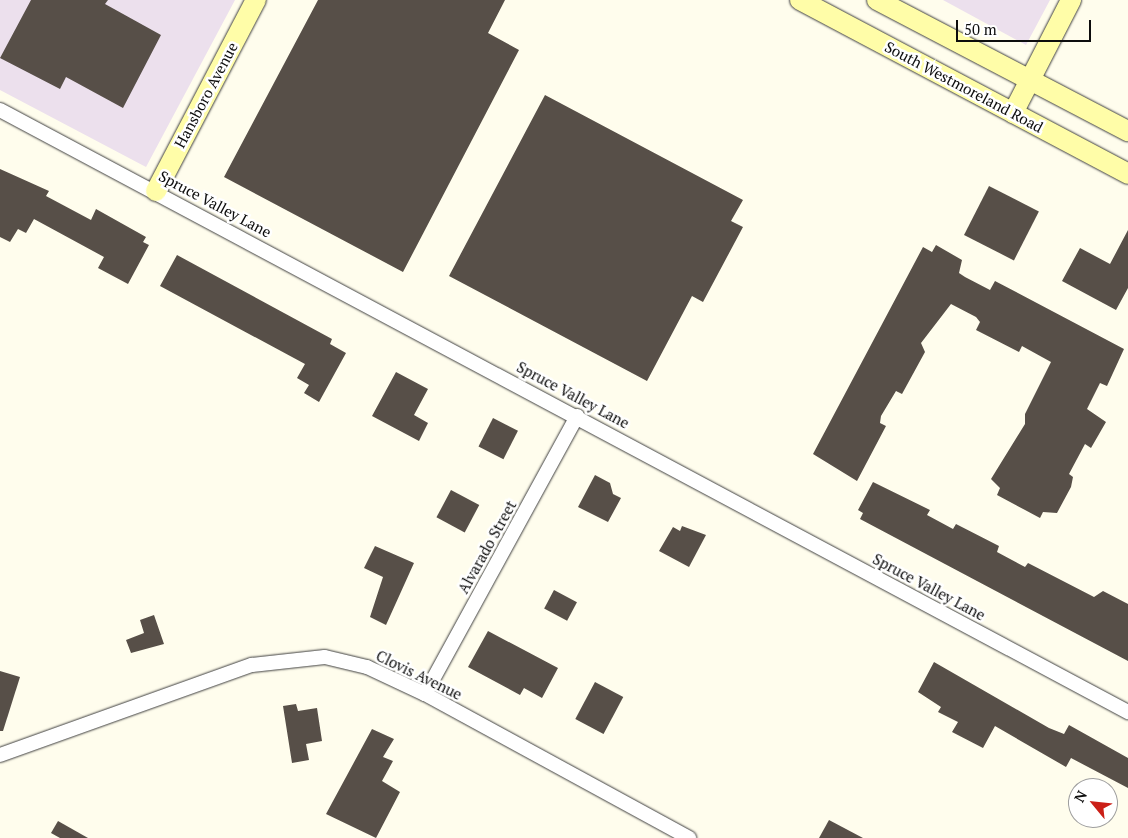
<!DOCTYPE html>
<style>
body{margin:0}
#map{position:relative;width:1128px;height:838px;overflow:hidden;background:#fffded;font-family:"PT Serif",serif}
div>[style]{position:absolute}
[style*='--x']{left:calc(var(--x)*1px);top:calc(var(--y)*1px);width:calc(var(--w)*1px);rotate:calc(var(--a)*1deg)}
.industrial>*{inset:0;background:#ece0ed}
.building>*{inset:0;background:#574f48;transform-origin:0 0}
.roads{filter:drop-shadow(0 0 1px #404040) drop-shadow(0 0 1px #404040)}
.street>*{height:14px;margin:-7px;padding:0 7px;transform-origin:7px;border-radius:7px;background:#fff}
.secondary>*{height:20px;margin:-10px;padding:0 10px;transform-origin:10px;border-radius:10px;background:#fffda8}
span{translate:-50% -50%;white-space:nowrap;text-align:center;line-height:1.15;-webkit-text-stroke:5px #fff;paint-order:stroke}
.street-label{font-size:15px;color:#0d0d0d}
.north{position:absolute;left:1068px;top:778px;width:50px;height:50px;box-sizing:border-box;background:#fff;border:1px solid #9e9e9e;border-radius:50%;rotate:298deg;font-size:14px;font-weight:700;line-height:20px;text-align:center;color:#0d0d0d}
.north::after{content:'';display:block;margin:auto;width:18px;height:22px;background:#cb1f17;clip-path:polygon(50% 0,100% 100%,50% 72%,0 100%)}
.scale{position:absolute;left:956px;top:20px;width:135px;height:22px;box-sizing:border-box;border:2px solid #0d0d0d;border-top:0;padding-left:6px;font-size:15px;line-height:18px;white-space:nowrap;color:#0d0d0d;-webkit-text-stroke:4px #fff;paint-order:stroke}
</style>
<div id="map">
<div class="industrial">
<i style="clip-path:polygon(0 0,235px 0,146px 167px,0 90px)"></i>
<i style="clip-path:polygon(943px 0,1050px 0,1026px 45px)"></i>
</div>
<div class="building">
<i style="clip-path:polygon(31px 0,108px 0,105px 4px,161px 35px,123px 108px,66px 77px,60px 89px,0 58px)"></i>
<i style="clip-path:polygon(318px 0,505px 0,488px 33px,519px 50px,403px 272px,224px 177px)"></i>
<i style="clip-path:polygon(545px 95px,743px 200px,731px 221px,743px 227px,703px 302px,692px 296px,647px 381px,449px 276px)"></i>
<i style="clip-path:polygon(0 169px,49px 191px,46px 196px,91px 220px,96px 209px,146px 237px,143px 242px,149px 245px,128px 284px,98px 268px,104px 257px,34px 219px,26px 233px,18px 229px,10px 242px,0 237px)"></i>
<i style="left:989px;top:186px;width:56px;height:55px;rotate:27deg"></i>
<i style="clip-path:polygon(1128px 230px,1128px 288px,1116px 310px,1062px 281px,1080px 248px,1110px 264px)"></i>
<i style="clip-path:polygon(936px 245px,962px 260px,959px 273px,965px 277px,990px 290px,995px 281px,1124px 349px,1107px 386px,1100px 383px,1087px 409px,1106px 422px,1091px 448px,1085px 444px,1069px 474px,1073px 477px,1071px 487px,1057px 513px,1043px 512px,1040px 518px,997px 495px,1000px 488px,991px 479px,1025px 424px,1025px 414px,1051px 362px,1022px 346px,1019px 352px,976px 330px,980px 322px,976px 317px,951px 304px,921px 343px,925px 352px,902px 394px,896px 391px,881px 416px,880px 423px,886px 426px,857px 481px,813px 454px,923px 247px,932px 252px)"></i>
<i style="clip-path:polygon(177px 255px,332px 339px,330px 344px,346px 353px,319px 402px,304px 393px,309px 385px,297px 378px,305px 364px,160px 286px)"></i>
<i style="clip-path:polygon(396px 372px,428px 389px,414px 415px,428px 423px,419px 441px,372px 416px)"></i>
<i style="left:493px;top:418px;width:28px;height:32px;rotate:27deg"></i>
<i style="clip-path:polygon(595px 475px,610px 483px,613px 494px,621px 498px,608px 522px,578px 507px)"></i>
<i style="clip-path:polygon(873px 482px,930px 510px,927px 515px,953px 529px,956px 524px,999px 546px,997px 552px,1025px 567px,1028px 563px,1094px 597px,1103px 591px,1128px 604px,1128px 661px,860px 519px,863px 513px,858px 510px)"></i>
<i style="left:451px;top:490px;width:32px;height:31px;rotate:28deg"></i>
<i style="clip-path:polygon(682px 526px,706px 535px,689px 567px,659px 551px,673px 527px,680px 531px)"></i>
<i style="clip-path:polygon(375px 546px,414px 563px,386px 625px,370px 617px,383px 577px,364px 568px)"></i>
<i style="left:554px;top:590px;width:26px;height:21px;rotate:28deg"></i>
<i style="clip-path:polygon(154px 615px,164px 644px,131px 653px,126px 640px,144px 633px,140px 620px)"></i>
<i style="clip-path:polygon(488px 631px,558px 668px,542px 698px,524px 688px,520px 695px,468px 667px)"></i>
<i style="clip-path:polygon(934px 662px,1049px 728px,1064px 734px,1069px 725px,1128px 758px,1128px 788px,1071px 758px,1066px 767px,995px 726px,983px 748px,952px 732px,958px 722px,938px 712px,941px 707px,918px 692px)"></i>
<i style="clip-path:polygon(0 671px,20px 677px,3px 731px,0 731px)"></i>
<i style="left:595px;top:682px;width:32px;height:42px;rotate:28deg"></i>
<i style="clip-path:polygon(296px 704px,298px 711px,317px 708px,322px 741px,306px 744px,309px 760px,292px 763px,283px 706px)"></i>
<i style="clip-path:polygon(372px 729px,394px 739px,383px 757px,393px 761px,382px 781px,400px 792px,376px 838px,326px 814px)"></i>
<i style="clip-path:polygon(829px 820px,863px 838px,819px 838px)"></i>
<i style="clip-path:polygon(58px 821px,88px 838px,60px 838px,51px 833px)"></i>
</div>
<div class="roads">
<div class="street">
<i style="--x:0;--y:110;--w:1279;--a:28.09"></i>
<i style="--x:425;--y:694;--w:317;--a:-61.3"></i>
<i style="--x:0;--y:755;--w:268;--a:-19.7"></i>
<i style="--x:252;--y:665;--w:73;--a:-6.3"></i>
<i style="--x:325;--y:657;--w:43;--a:13.4"></i>
<i style="--x:367;--y:667;--w:64;--a:25"></i>
<i style="--x:425;--y:694;--w:301;--a:28.6"></i>
</div>
<div class="secondary">
<i style="--x:800;--y:0;--w:371;--a:27.9"></i>
<i style="--x:877;--y:0;--w:283;--a:27.6"></i>
<i style="--x:1013;--y:113;--w:127;--a:-62.8"></i>
<i style="--x:156;--y:191;--w:216;--a:-62.4"></i>
</div>
</div>
<div class="street-label">
<span style="left:964px;top:87px;rotate:28deg">South Westmoreland Road</span>
<span style="left:206px;top:95px;rotate:-62deg">Hansboro Avenue</span>
<span style="left:215px;top:204px;rotate:28deg">Spruce Valley Lane</span>
<span style="left:573px;top:395px;rotate:28deg">Spruce Valley Lane</span>
<span style="left:487px;top:547px;rotate:-61deg">Alvarado Street</span>
<span style="left:929px;top:587px;rotate:28deg">Spruce Valley Lane</span>
<span style="left:419px;top:675px;rotate:26deg">Clovis Avenue</span>
</div>
<div class="north">N</div>
<div class="scale">50 m</div>
</div>
